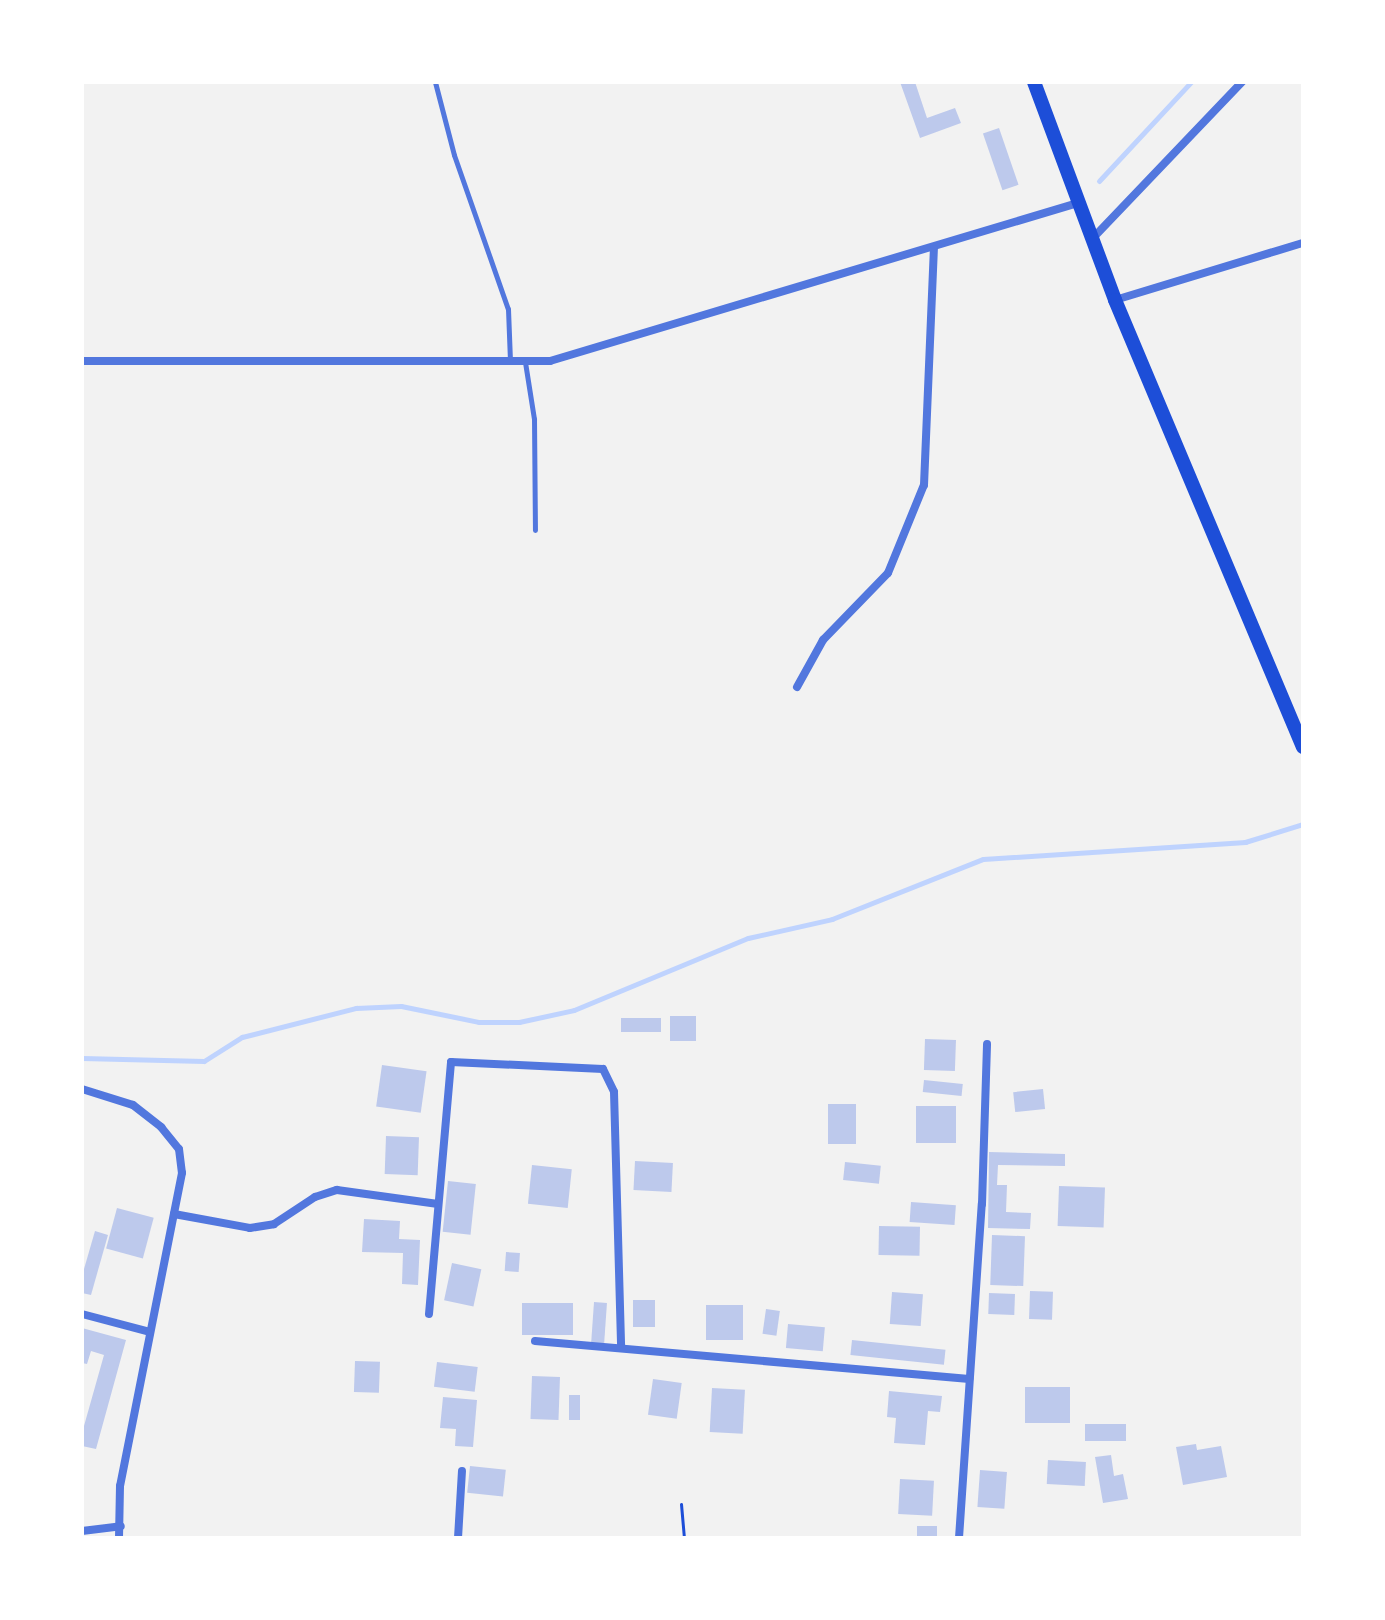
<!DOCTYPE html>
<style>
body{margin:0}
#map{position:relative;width:1385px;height:1620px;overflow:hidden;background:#f2f2f2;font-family:"Roboto Condensed",sans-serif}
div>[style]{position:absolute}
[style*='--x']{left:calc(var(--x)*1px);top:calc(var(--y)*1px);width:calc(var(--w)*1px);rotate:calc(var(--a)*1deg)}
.stream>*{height:5px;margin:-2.5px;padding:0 2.5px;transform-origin:2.5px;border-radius:2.5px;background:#bfd3fe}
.building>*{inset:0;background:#bdc9ec;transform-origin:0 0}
.path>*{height:3px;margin:-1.5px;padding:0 1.5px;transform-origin:1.5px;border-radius:1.5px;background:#1d4ed8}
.service>*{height:5px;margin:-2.5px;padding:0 2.5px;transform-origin:2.5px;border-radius:2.5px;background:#5277de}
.minor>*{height:8px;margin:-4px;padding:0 4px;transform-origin:4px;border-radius:4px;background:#5277de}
.secondary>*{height:14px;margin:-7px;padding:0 7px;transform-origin:7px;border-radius:7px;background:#1d4ed8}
span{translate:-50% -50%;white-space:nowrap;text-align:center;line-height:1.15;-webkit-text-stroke:8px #fff;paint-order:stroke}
.frame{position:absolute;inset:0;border:84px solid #fff;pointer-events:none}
</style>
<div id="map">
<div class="stream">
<i style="--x:1099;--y:181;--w:135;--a:-47.1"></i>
<i style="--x:82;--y:1058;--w:122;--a:1.4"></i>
<i style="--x:204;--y:1061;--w:45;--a:-32.3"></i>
<i style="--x:242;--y:1037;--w:118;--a:-14.3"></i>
<i style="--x:356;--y:1008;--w:45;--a:-2.5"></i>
<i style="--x:401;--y:1006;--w:80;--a:11.6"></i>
<i style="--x:479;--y:1022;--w:40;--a:0"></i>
<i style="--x:519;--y:1022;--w:56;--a:-12.3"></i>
<i style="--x:574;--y:1010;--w:188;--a:-22.5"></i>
<i style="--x:748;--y:938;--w:86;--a:-12.7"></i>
<i style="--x:832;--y:919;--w:162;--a:-21.7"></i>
<i style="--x:983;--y:859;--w:263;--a:-3.7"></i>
<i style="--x:1245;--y:842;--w:61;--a:-17.2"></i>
</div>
<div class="building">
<i style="clip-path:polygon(900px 82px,915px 82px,927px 118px,955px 108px,961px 123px,920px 138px)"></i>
<i style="left:999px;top:128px;width:60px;height:17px;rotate:71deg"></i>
<i style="left:696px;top:1016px;width:25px;height:26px;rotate:90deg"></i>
<i style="left:661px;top:1018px;width:14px;height:40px;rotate:90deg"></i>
<i style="left:925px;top:1039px;width:31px;height:31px;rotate:2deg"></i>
<i style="left:382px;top:1065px;width:45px;height:42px;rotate:8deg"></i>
<i style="left:924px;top:1080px;width:39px;height:12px;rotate:6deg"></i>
<i style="left:1043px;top:1089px;width:20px;height:30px;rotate:84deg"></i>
<i style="left:856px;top:1104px;width:40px;height:28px;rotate:90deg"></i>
<i style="left:916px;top:1106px;width:40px;height:37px"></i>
<i style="left:386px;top:1136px;width:33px;height:38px;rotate:2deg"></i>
<i style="clip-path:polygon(989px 1152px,1065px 1154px,1065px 1166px,998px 1165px,997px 1185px,1007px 1185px,1006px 1212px,1031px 1213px,1030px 1229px,988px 1228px)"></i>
<i style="left:635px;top:1161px;width:38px;height:29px;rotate:3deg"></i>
<i style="left:845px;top:1162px;width:36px;height:18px;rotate:6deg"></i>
<i style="left:532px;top:1165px;width:40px;height:39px;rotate:6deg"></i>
<i style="left:448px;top:1181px;width:28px;height:51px;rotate:6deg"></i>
<i style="left:1059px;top:1186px;width:46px;height:40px;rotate:2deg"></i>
<i style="left:911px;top:1202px;width:45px;height:20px;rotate:4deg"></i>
<i style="left:117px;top:1208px;width:38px;height:42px;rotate:15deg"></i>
<i style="clip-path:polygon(364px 1219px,400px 1221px,399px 1239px,420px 1240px,418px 1285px,402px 1284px,403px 1253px,362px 1252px)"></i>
<i style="left:879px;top:1226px;width:41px;height:29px;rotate:1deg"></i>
<i style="clip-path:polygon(95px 1231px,108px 1235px,91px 1295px,82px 1293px,82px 1276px)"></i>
<i style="left:992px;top:1235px;width:33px;height:50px;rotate:2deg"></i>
<i style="left:506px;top:1252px;width:14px;height:19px;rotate:4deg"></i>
<i style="left:452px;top:1263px;width:30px;height:38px;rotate:12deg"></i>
<i style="left:1030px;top:1291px;width:23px;height:28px;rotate:2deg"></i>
<i style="left:892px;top:1292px;width:31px;height:32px;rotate:4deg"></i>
<i style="left:989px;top:1293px;width:26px;height:21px;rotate:2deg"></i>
<i style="left:633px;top:1300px;width:22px;height:27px"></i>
<i style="left:594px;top:1302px;width:13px;height:43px;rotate:4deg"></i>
<i style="left:522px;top:1303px;width:51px;height:32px"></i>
<i style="left:706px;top:1305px;width:37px;height:35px"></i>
<i style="left:766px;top:1309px;width:14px;height:25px;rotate:8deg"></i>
<i style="left:788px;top:1324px;width:37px;height:24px;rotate:5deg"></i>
<i style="clip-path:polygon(82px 1328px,126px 1340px,96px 1449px,82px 1446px,82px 1433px,104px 1355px,91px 1351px,87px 1364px,82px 1363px)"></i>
<i style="left:852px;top:1340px;width:94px;height:15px;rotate:6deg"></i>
<i style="left:355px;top:1361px;width:25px;height:31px;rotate:2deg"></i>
<i style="left:437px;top:1362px;width:41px;height:25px;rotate:7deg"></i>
<i style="left:532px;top:1376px;width:28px;height:43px;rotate:2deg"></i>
<i style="left:653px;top:1379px;width:29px;height:36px;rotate:8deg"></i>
<i style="left:1025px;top:1387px;width:45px;height:36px"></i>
<i style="left:712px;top:1388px;width:33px;height:44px;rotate:3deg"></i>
<i style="clip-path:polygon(889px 1391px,942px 1396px,940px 1412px,928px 1411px,925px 1445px,894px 1443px,896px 1418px,887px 1417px)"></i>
<i style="left:569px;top:1395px;width:11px;height:25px"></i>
<i style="clip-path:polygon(443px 1397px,477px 1400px,473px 1447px,455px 1446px,456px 1429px,440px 1428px)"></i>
<i style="left:1085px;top:1424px;width:41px;height:17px"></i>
<i style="clip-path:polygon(1196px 1444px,1197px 1450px,1221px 1446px,1227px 1477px,1183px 1485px,1176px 1447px)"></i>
<i style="clip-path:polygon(1111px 1455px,1114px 1476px,1123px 1474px,1128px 1499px,1103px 1503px,1095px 1457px)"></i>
<i style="left:1048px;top:1460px;width:38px;height:24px;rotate:3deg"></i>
<i style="left:470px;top:1466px;width:36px;height:27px;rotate:6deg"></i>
<i style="left:980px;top:1470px;width:27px;height:37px;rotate:4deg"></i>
<i style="left:900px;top:1479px;width:34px;height:35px;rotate:3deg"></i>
<i style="left:917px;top:1526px;width:20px;height:12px"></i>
</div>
<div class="path">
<i style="--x:681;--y:1504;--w:34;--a:85"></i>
</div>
<div class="service">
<i style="--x:435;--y:82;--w:75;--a:75.4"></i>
<i style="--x:454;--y:155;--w:163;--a:70.7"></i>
<i style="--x:508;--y:309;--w:53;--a:87.8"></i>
<i style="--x:525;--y:362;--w:58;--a:81"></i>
<i style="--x:534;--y:419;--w:111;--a:89.5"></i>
</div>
<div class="minor">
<i style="--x:1093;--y:238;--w:216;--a:-46.3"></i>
<i style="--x:1115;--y:300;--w:196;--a:-16.9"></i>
<i style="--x:82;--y:361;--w:468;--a:0"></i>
<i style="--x:550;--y:361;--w:554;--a:-16.67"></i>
<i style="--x:797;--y:687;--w:54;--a:-61"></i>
<i style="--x:823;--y:640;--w:93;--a:-45.9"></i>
<i style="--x:888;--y:573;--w:95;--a:-67.8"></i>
<i style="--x:924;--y:485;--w:236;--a:-87.6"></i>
<i style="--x:82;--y:1089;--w:53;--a:17.4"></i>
<i style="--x:133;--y:1105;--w:36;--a:38"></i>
<i style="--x:161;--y:1127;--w:28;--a:51"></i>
<i style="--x:179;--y:1149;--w:24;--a:83"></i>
<i style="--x:182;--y:1173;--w:319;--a:101.2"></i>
<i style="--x:120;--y:1486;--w:52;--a:91.1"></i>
<i style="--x:174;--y:1214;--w:77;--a:10.4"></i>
<i style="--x:250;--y:1228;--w:24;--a:-9"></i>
<i style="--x:274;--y:1224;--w:49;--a:-33.4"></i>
<i style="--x:315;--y:1197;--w:23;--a:-18"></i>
<i style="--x:337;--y:1190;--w:102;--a:7.9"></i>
<i style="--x:82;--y:1314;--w:70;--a:14.8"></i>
<i style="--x:429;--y:1314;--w:253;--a:-85"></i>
<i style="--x:451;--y:1062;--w:152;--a:2.6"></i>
<i style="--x:603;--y:1069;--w:25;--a:64"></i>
<i style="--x:614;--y:1092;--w:256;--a:88.4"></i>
<i style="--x:535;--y:1341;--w:436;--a:5"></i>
<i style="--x:82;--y:1531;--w:39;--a:-7"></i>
<i style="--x:458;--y:1538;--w:67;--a:-86.6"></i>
<i style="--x:959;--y:1538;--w:335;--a:-86.1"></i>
<i style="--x:982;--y:1204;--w:160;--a:-88.2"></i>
</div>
<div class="secondary">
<i style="--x:1034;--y:82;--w:233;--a:69.6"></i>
<i style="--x:1115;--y:300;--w:485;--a:67.2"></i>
</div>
<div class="frame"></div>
</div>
